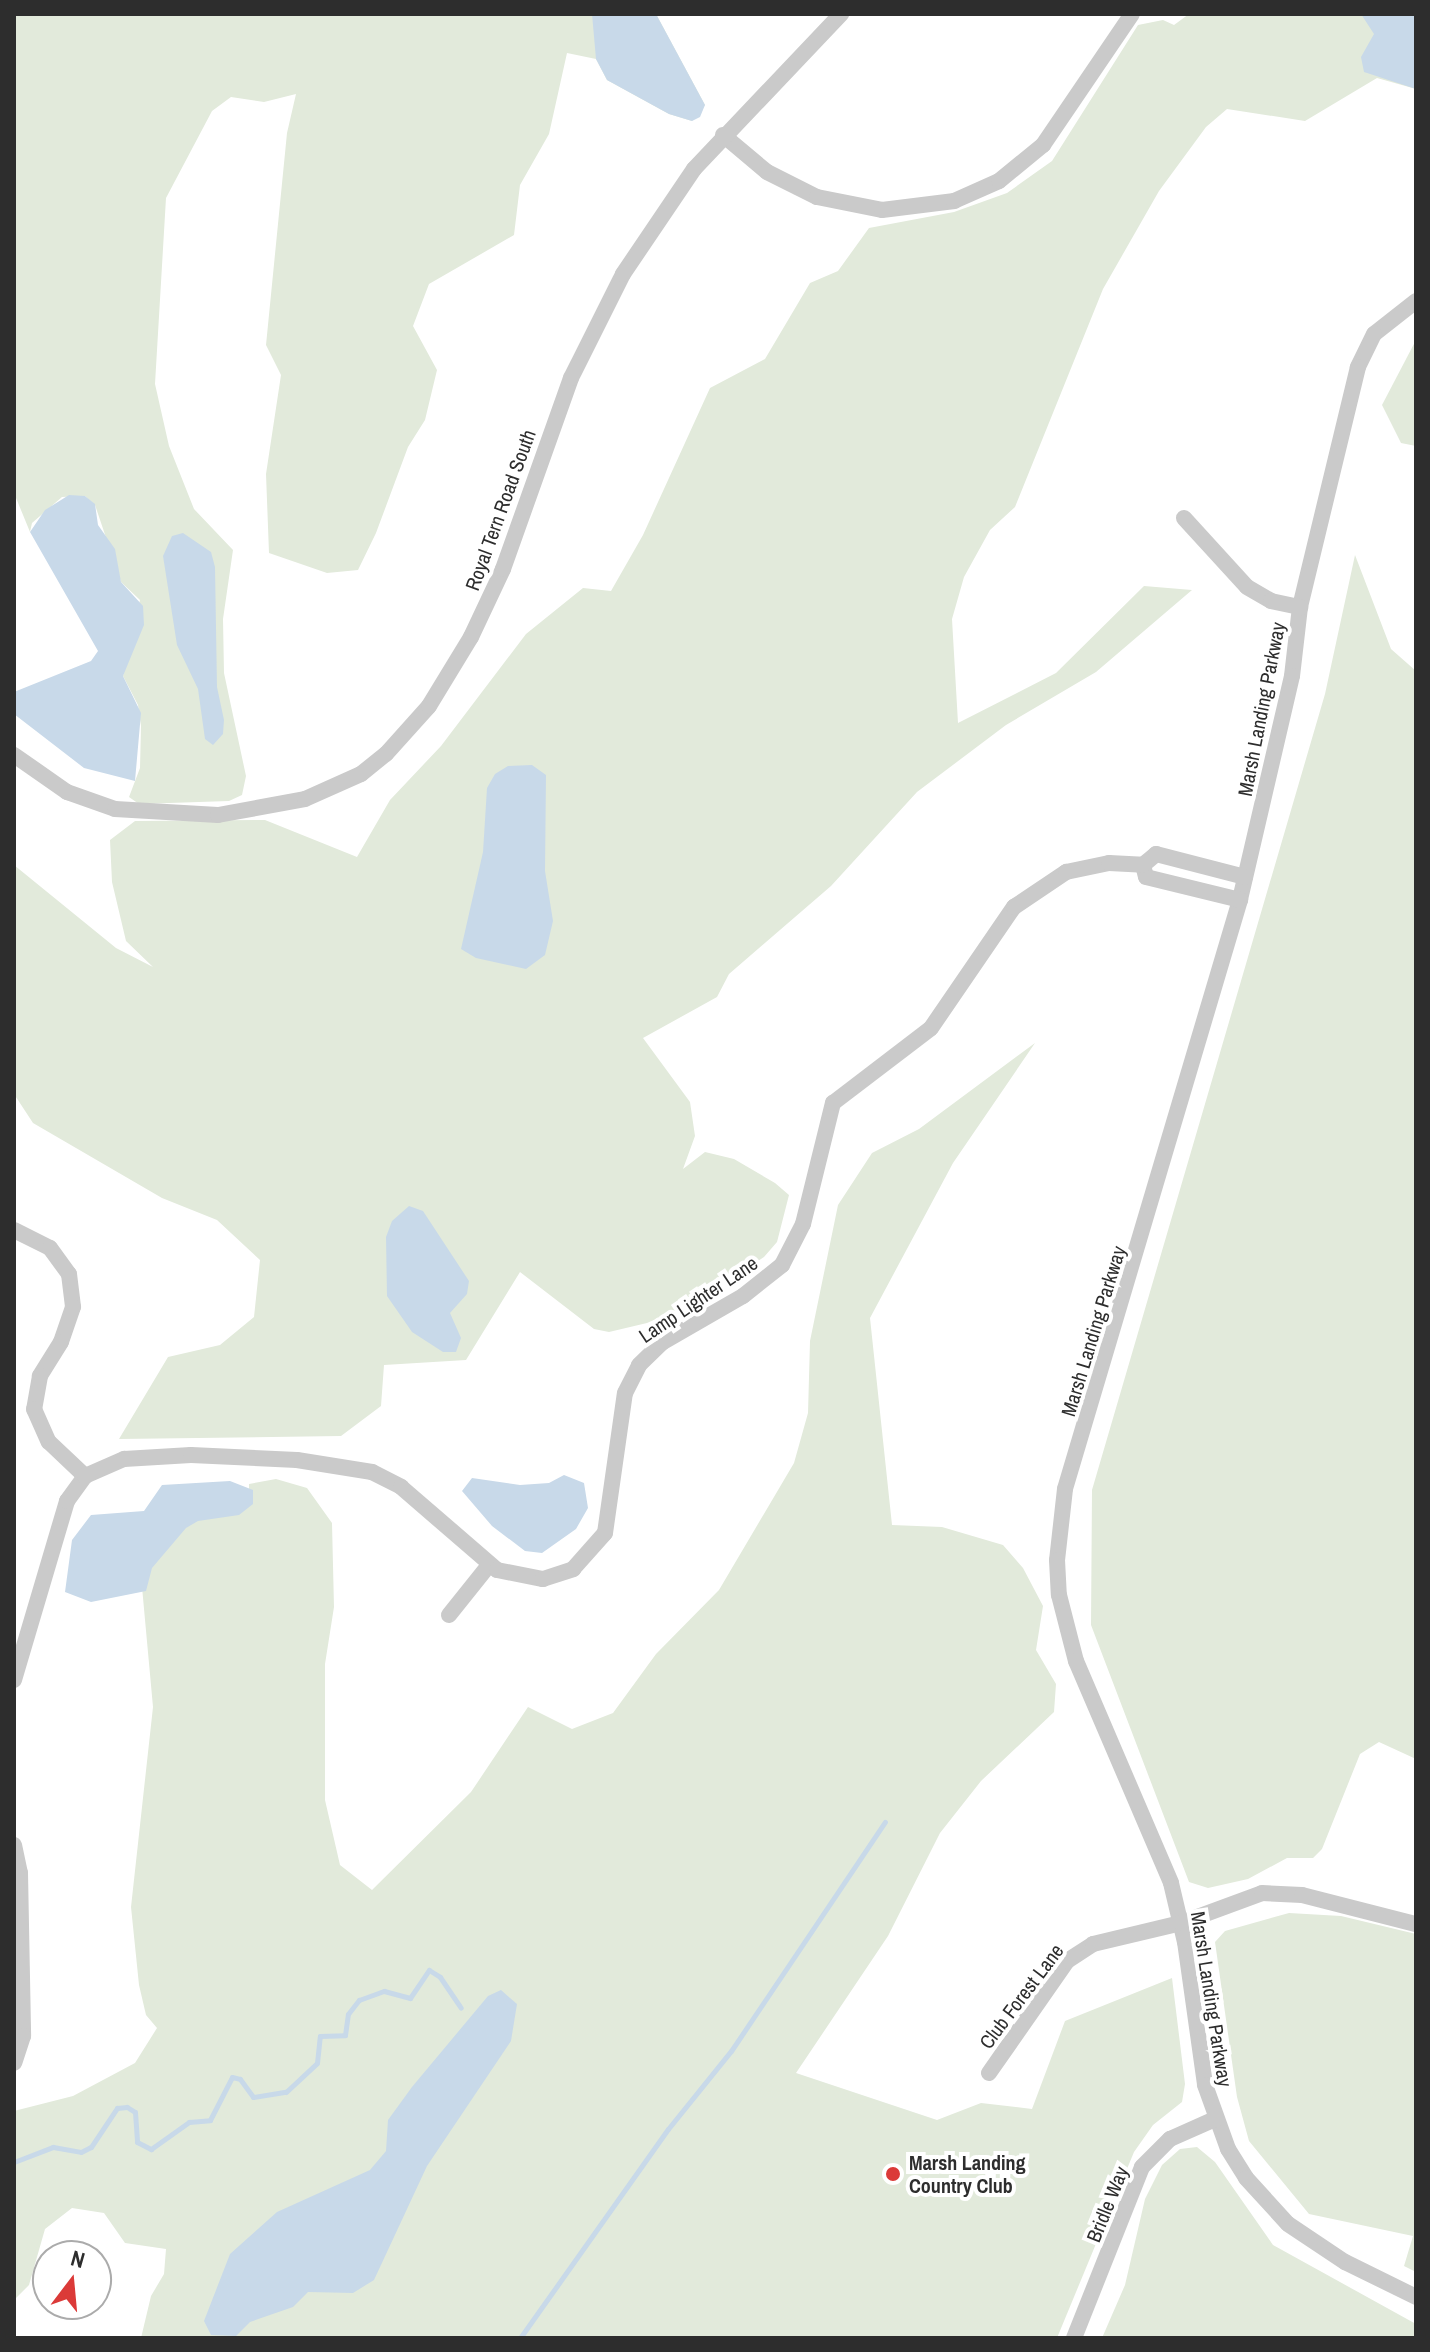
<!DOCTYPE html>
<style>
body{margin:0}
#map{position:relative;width:1430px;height:2352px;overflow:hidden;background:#fff;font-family:"Archivo Narrow",sans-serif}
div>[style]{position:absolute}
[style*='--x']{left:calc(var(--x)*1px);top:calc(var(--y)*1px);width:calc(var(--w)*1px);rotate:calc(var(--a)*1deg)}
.green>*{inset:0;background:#e2eadb}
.water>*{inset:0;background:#c8d9e9}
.stream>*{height:5px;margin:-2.5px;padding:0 2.5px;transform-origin:2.5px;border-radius:2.5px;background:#c8d9e9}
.street>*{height:16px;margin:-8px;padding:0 8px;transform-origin:8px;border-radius:8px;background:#cacaca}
.dots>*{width:22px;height:22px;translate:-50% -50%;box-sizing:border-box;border:4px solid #fff;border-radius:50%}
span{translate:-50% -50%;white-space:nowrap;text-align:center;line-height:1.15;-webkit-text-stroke:8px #fff;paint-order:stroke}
.street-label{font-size:20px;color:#2d2d2d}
.poi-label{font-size:20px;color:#2d2d2d;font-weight:700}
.left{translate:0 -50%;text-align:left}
.frame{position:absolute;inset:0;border:16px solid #2d2d2d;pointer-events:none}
.north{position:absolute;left:32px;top:2240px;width:80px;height:80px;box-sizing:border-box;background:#fff;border:2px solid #ababab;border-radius:50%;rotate:16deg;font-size:22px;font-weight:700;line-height:32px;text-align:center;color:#2d2d2d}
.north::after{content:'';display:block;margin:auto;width:28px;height:36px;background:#db3a38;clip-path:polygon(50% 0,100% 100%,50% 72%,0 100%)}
</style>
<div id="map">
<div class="green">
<i style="clip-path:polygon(14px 14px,656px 14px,705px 105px,692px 121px,669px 114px,607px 80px,596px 59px,567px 53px,549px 134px,520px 185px,514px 235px,429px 284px,413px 326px,437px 370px,425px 420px,408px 447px,376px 533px,358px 570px,327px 573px,269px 553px,266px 474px,281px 375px,266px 345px,287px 133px,296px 94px,264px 102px,231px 97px,212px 111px,166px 198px,155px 384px,169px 446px,194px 509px,233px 550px,223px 619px,224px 673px,246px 776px,242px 795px,229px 801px,139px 804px,129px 797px,140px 768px,141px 726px,138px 705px,123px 676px,140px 600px,121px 582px,95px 505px,85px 496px,62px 497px,32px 523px,30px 532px,14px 493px)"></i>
<i style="clip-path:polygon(1189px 14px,1416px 14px,1416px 89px,1377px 78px,1305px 121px,1227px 109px,1206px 127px,1159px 191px,1103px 289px,1015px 507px,990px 530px,964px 577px,952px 619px,958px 723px,1056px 673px,1144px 586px,1192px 590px,1096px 672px,1006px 725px,917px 792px,831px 886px,729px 974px,717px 997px,643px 1038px,690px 1102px,695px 1136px,683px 1169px,705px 1152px,734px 1159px,775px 1183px,789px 1195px,777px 1242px,764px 1257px,699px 1300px,647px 1323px,609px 1332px,594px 1329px,520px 1272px,466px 1360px,384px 1365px,381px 1406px,341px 1436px,119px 1439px,168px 1357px,220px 1345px,254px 1317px,260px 1260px,217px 1220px,162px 1198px,33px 1123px,14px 1094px,14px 865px,116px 948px,153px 967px,126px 941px,112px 882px,110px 840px,135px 821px,265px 820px,357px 857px,390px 800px,441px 746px,526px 634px,583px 588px,611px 591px,643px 535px,710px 388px,765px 359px,810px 283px,838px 271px,869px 228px,954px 212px,1007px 193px,1052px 161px,1138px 25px,1163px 20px,1174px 25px)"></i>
<i style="clip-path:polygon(1416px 340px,1416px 446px,1401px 443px,1382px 405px)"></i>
<i style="clip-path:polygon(1355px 555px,1391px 649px,1416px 671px,1416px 1759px,1379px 1742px,1360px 1754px,1322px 1849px,1313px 1858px,1287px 1858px,1248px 1879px,1208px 1888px,1189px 1882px,1091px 1625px,1092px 1490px,1325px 694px)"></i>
<i style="clip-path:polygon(1035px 1043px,953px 1163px,870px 1318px,892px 1525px,942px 1527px,1003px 1545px,1023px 1568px,1043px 1606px,1036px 1650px,1056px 1684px,1054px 1712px,981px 1781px,940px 1833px,888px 1936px,796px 2073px,937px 2120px,981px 2103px,1032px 2109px,1065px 2021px,1172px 1978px,1185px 2084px,1182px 2102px,1153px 2125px,1134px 2152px,1057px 2338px,141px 2338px,151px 2296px,164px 2274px,166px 2249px,125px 2243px,104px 2213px,72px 2208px,45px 2229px,29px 2285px,14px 2300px,14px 2111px,73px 2096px,135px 2063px,157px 2028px,146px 2015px,139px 1985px,131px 1907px,153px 1707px,142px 1587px,152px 1559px,196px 1516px,249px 1504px,249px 1484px,276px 1479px,307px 1488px,332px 1523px,334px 1607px,325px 1664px,325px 1800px,340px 1865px,372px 1890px,471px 1792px,528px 1707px,572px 1729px,613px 1713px,656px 1654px,719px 1590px,794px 1463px,808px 1413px,810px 1341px,838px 1205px,872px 1153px,919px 1129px)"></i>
<i style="clip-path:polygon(1289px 1913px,1341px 1916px,1416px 1934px,1416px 2272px,1404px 2266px,1413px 2236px,1309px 2214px,1249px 2141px,1237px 2097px,1215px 1942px,1225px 1931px)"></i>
<i style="clip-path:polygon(1197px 2147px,1215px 2162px,1273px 2245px,1416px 2324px,1416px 2338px,1102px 2338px,1125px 2285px,1145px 2199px,1162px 2165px,1180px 2149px)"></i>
</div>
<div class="water">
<i style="clip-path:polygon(592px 14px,656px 14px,705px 105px,700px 117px,692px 121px,669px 114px,607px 80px,596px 59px)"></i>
<i style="clip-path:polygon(1361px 14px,1416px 14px,1416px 89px,1364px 72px,1361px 57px,1374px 34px)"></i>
<i style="clip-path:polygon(69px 495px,85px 496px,95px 504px,98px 525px,115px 549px,121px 582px,143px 606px,144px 625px,123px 676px,141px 713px,135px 781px,84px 768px,14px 714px,14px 692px,91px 661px,98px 651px,30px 532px,45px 510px)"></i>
<i style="clip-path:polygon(183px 533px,211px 552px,215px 567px,217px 687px,224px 720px,223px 734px,213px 745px,205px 739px,198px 689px,177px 645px,163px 556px,172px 536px)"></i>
<i style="clip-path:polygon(532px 765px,546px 775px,545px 871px,553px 921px,545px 955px,526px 969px,476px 958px,461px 949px,483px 852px,487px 788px,495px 774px,508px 766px)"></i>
<i style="clip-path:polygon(409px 1206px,423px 1211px,469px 1281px,467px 1294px,450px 1313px,461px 1338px,456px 1352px,443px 1352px,412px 1332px,387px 1296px,386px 1237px,392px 1221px)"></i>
<i style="clip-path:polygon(564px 1475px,584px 1483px,588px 1508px,576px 1529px,542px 1553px,525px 1551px,492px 1526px,462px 1491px,472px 1478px,520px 1485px,549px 1483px)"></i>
<i style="clip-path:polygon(230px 1481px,253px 1490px,253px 1504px,239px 1515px,198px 1521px,186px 1528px,152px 1568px,146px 1591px,91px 1602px,65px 1592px,72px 1540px,91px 1515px,144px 1511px,162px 1485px)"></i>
<i style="clip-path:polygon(501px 1990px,517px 2004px,511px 2041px,427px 2166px,374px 2280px,353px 2293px,308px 2292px,293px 2307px,250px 2322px,236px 2336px,211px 2335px,204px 2321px,230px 2254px,277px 2212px,370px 2170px,386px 2151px,388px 2120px,412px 2087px,488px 1996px)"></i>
</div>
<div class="stream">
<i style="--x:14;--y:2162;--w:42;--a:-21"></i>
<i style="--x:53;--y:2147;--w:28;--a:10"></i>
<i style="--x:81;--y:2152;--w:11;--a:-27"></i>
<i style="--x:91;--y:2147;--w:47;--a:-56.3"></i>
<i style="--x:117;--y:2108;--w:10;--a:-6"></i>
<i style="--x:127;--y:2107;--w:9;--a:32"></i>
<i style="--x:135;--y:2112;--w:30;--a:86"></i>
<i style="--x:137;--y:2142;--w:16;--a:27"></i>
<i style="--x:151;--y:2149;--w:47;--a:-35.4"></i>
<i style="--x:189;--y:2122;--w:21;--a:-5"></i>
<i style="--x:210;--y:2120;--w:48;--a:-62.9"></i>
<i style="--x:232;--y:2077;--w:8;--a:14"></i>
<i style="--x:240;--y:2079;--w:22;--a:54"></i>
<i style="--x:253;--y:2097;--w:33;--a:-9"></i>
<i style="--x:286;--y:2092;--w:42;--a:-43.1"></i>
<i style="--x:317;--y:2063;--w:27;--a:-84"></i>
<i style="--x:320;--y:2036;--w:25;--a:-2"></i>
<i style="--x:345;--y:2035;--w:21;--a:-82"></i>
<i style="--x:348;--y:2014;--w:18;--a:-52"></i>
<i style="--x:359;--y:2000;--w:27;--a:-20"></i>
<i style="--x:384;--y:1991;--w:27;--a:15"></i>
<i style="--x:410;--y:1998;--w:34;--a:-56"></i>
<i style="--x:429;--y:1970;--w:13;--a:32"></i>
<i style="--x:440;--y:1977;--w:37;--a:56"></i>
<i style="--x:520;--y:2338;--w:256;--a:-54.7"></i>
<i style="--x:668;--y:2129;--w:100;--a:-51.1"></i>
<i style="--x:731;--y:2051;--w:276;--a:-56.1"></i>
</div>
<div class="street">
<i style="--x:723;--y:135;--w:57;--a:40.1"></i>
<i style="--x:767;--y:172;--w:56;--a:26.6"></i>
<i style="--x:817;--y:197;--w:66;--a:11.3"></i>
<i style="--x:882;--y:210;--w:73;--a:-7.1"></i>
<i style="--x:954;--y:201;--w:49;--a:-24"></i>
<i style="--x:999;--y:181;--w:57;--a:-39.3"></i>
<i style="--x:1043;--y:145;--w:158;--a:-55.8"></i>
<i style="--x:1416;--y:301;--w:53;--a:141.8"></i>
<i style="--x:1374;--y:334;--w:37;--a:116"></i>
<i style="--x:1358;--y:367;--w:247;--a:103.6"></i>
<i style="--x:1300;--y:607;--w:69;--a:96.6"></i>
<i style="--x:1292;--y:676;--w:230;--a:103.1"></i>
<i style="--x:1240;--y:900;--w:614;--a:106.55"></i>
<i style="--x:1065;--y:1489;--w:71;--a:96.4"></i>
<i style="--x:1057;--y:1560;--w:35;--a:87"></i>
<i style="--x:1059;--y:1595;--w:68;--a:75.6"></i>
<i style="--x:1076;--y:1661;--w:241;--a:66.8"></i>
<i style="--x:1171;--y:1883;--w:61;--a:76.7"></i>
<i style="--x:1185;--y:1942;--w:144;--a:82"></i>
<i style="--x:1205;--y:2085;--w:68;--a:70.2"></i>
<i style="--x:1228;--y:2149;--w:34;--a:58"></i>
<i style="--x:1246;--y:2178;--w:62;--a:47.6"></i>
<i style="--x:1288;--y:2224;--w:69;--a:33.7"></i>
<i style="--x:1345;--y:2262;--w:79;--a:26.2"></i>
<i style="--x:1184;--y:518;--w:93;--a:47.6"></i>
<i style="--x:1247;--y:587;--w:28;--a:30"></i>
<i style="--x:1271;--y:601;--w:30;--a:12"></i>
<i style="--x:14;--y:755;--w:65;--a:34.9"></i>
<i style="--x:67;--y:792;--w:51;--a:19.5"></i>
<i style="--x:115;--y:809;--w:103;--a:3.3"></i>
<i style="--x:218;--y:815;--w:88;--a:-10.4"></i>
<i style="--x:305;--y:799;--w:61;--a:-24.1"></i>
<i style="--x:361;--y:774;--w:32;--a:-39"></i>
<i style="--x:386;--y:754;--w:64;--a:-48.1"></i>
<i style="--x:429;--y:706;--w:81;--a:-58.7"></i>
<i style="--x:471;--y:637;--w:75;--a:-64.8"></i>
<i style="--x:503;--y:569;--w:203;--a:-70.4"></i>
<i style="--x:571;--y:378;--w:116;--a:-63.4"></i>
<i style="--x:623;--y:274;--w:127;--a:-55.9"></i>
<i style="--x:694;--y:169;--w:214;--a:-46.5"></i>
<i style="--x:1143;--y:865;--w:12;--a:76"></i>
<i style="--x:1146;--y:877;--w:97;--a:13.7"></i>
<i style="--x:14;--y:1230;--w:40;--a:26.6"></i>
<i style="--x:50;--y:1248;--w:32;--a:54"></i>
<i style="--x:69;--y:1274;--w:33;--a:83"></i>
<i style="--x:73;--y:1307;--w:37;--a:109"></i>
<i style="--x:61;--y:1342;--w:40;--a:122"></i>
<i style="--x:40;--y:1376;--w:34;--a:100"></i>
<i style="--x:34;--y:1409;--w:36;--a:66"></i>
<i style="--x:49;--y:1442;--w:50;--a:43.4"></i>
<i style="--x:449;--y:1615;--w:64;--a:-51.3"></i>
<i style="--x:14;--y:1680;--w:187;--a:-73.5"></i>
<i style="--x:67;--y:1501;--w:31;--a:-54"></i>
<i style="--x:85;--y:1476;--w:43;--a:-23.6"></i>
<i style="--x:124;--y:1459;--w:67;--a:-3.4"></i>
<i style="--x:191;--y:1455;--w:106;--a:2.7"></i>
<i style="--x:297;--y:1460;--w:76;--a:9.1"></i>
<i style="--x:372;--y:1472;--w:33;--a:27"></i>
<i style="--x:401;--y:1487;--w:127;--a:40.8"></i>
<i style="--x:497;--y:1570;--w:47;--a:11.1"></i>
<i style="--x:543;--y:1579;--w:32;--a:-18"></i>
<i style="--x:573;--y:1569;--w:48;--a:-48.4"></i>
<i style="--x:605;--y:1533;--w:141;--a:-81.9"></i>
<i style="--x:625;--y:1393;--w:31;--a:-63"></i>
<i style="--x:639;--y:1365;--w:33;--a:-44"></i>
<i style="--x:663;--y:1342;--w:92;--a:-29.9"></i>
<i style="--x:743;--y:1296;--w:50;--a:-38.5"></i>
<i style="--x:782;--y:1265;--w:46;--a:-62.9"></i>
<i style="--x:803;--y:1224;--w:125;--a:-76.1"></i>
<i style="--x:833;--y:1103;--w:123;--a:-37.4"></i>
<i style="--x:931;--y:1028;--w:147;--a:-55.6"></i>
<i style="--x:1014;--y:907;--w:63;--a:-33.9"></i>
<i style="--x:1066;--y:872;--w:44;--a:-11.8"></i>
<i style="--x:1109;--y:863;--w:34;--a:3"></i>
<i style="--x:1143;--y:865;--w:17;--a:-40"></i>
<i style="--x:1156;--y:854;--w:92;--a:14.5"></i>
<i style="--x:14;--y:1845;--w:29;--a:78"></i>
<i style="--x:20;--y:1873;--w:163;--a:88.9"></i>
<i style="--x:23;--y:2036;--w:28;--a:108"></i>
<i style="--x:989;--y:2073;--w:136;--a:-55.1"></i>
<i style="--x:1067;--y:1961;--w:31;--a:-33"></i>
<i style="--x:1093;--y:1944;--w:90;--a:-13.4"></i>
<i style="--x:1181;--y:1923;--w:86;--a:-20.3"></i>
<i style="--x:1262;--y:1893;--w:40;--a:2.9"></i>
<i style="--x:1302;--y:1895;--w:118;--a:14.3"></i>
<i style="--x:1074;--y:2338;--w:184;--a:-68.3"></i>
<i style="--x:1142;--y:2167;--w:40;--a:-45"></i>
<i style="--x:1170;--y:2139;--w:49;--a:-24"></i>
</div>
<div class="dots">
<i style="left:893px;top:2174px;background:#db3a38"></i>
</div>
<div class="street-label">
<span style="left:500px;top:510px;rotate:-70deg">Royal Tern Road South</span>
<span style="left:1261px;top:709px;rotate:-79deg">Marsh Landing Parkway</span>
<span style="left:698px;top:1299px;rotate:-34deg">Lamp Lighter Lane</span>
<span style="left:1093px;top:1331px;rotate:-73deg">Marsh Landing Parkway</span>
<span style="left:1021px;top:1996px;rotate:-53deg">Club Forest Lane</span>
<span style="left:1212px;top:1999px;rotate:81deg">Marsh Landing Parkway</span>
<span style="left:1107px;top:2204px;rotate:-68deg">Bridle Way</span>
</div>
<div class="poi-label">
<span class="left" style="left:909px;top:2174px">Marsh Landing<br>Country Club</span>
</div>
<div class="frame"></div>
<div class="north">N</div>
</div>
